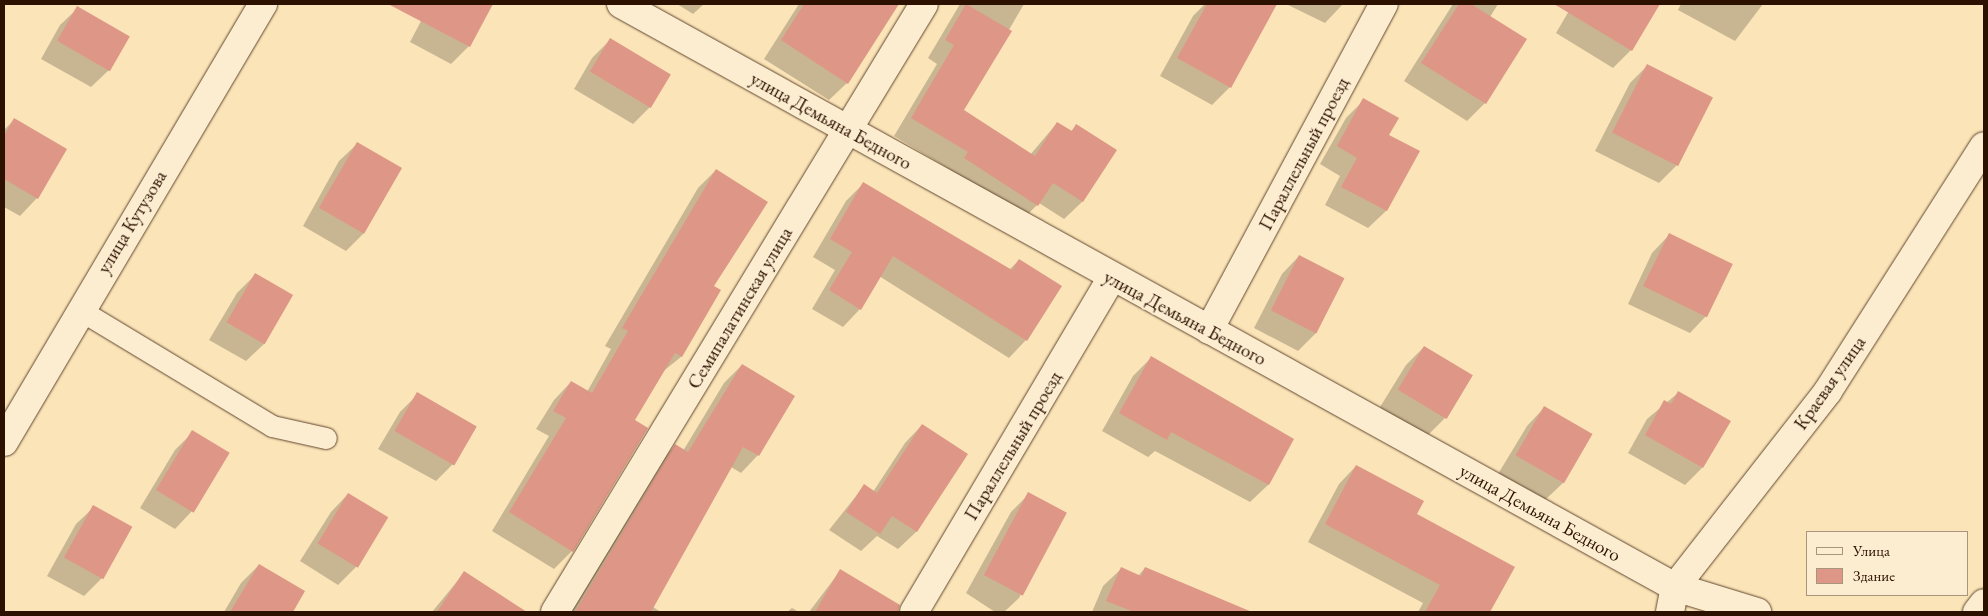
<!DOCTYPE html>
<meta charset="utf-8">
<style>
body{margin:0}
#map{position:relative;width:1988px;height:616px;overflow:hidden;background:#fbe4b8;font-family:"EB Garamond",serif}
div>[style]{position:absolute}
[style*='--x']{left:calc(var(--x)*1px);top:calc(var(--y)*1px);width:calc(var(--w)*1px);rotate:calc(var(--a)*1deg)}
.shadow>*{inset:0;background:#0003}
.building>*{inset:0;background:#de9686;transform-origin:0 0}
.roads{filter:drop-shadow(0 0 1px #60462e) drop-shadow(0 0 1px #60462e)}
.lane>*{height:21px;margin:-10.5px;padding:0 10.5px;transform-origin:10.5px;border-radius:10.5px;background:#fcedd1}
.street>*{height:28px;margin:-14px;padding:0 14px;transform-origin:14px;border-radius:14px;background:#fcedd1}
.secondary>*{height:28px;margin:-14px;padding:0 14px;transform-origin:14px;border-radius:14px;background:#fcedd1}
span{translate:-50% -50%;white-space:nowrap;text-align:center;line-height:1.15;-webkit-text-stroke:4px #fcedd1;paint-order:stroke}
.street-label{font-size:19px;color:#2d1100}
.frame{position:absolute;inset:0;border:5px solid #2d1100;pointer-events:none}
.legend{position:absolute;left:1806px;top:531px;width:162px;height:65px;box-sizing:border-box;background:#fcedd1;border:1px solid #a9957d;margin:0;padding:6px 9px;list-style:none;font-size:15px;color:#2d1100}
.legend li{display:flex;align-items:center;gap:10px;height:25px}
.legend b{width:25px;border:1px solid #a9957d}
</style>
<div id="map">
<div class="shadow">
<i style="clip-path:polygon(430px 4px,491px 4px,469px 46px,451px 64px,410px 42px)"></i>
<i style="clip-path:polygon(677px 4px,704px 4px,693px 14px)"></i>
<i style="clip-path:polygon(799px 4px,897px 5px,847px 83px,829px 100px,764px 59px)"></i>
<i style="clip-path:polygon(960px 4px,1024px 4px,962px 111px,1030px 155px,1057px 123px,1070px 132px,1077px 125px,1115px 150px,1082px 202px,1064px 219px,1039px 203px,1019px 223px,947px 176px,951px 170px,894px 136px,937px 64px,928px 58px)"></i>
<i style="clip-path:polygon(1205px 4px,1220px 4px,1263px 28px,1230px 87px,1212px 105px,1160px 76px,1193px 16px)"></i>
<i style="clip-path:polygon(1286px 4px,1343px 4px,1325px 23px)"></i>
<i style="clip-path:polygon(1453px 4px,1498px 4px,1490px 17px,1485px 103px,1467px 121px,1404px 81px)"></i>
<i style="clip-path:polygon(1573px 4px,1659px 4px,1631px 50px,1613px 68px,1556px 33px)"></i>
<i style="clip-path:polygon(1681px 4px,1763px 4px,1735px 41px,1678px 10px)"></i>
<i style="clip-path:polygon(78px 8px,128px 36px,109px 70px,91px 87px,41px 59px,60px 25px)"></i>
<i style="clip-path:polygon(610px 40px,651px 106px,633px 124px,574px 89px,592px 58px)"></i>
<i style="clip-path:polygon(1647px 66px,1676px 166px,1659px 183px,1595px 151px,1630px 83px)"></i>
<i style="clip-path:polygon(1364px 100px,1388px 135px,1418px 152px,1386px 211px,1368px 228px,1325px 205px,1340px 176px,1320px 164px,1346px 118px)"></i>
<i style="clip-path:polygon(14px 120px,37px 198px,20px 216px,4px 207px,4px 130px)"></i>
<i style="clip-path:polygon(357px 144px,401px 168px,364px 233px,346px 251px,303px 226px,339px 161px)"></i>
<i style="clip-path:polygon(716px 170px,712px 286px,720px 290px,681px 357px,661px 373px,634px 420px,572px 551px,554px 569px,492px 531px,549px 436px,536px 429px,554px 400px,571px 382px,587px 392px,611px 349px,605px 346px,698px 188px)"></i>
<i style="clip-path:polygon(863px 184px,1009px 270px,1019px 260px,1026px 340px,1009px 358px,879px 276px,860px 309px,843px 327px,812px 309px,835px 270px,813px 257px,846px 201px)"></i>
<i style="clip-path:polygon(1669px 235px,1707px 315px,1690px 333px,1628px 304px,1652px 253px)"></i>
<i style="clip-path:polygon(1299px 256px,1316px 333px,1298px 351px,1254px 328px,1282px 274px)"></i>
<i style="clip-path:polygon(255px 275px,291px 296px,264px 344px,246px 361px,209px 340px,237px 293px)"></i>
<i style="clip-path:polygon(1424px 347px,1471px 376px,1445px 418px,1427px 436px,1380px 407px,1406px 365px)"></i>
<i style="clip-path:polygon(1151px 358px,1292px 439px,1268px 485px,1250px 502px,1155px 451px,1148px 457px,1102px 431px,1133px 376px)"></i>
<i style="clip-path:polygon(742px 365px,758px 455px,741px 473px,731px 467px,653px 607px,661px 612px,569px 612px,658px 463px,675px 446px,683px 451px,724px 383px)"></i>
<i style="clip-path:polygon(1678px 393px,1702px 468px,1685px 485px,1628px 453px,1647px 419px)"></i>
<i style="clip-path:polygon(418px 394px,475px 426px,454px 463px,436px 481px,378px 449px,400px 412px)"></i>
<i style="clip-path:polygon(1544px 408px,1591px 435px,1563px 483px,1545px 500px,1498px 474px,1527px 426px)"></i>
<i style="clip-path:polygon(922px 425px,966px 454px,916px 532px,898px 549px,877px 536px,861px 551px,829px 530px,864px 486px,873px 492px,905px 443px)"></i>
<i style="clip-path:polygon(193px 432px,192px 511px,175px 529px,140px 508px,175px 450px)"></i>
<i style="clip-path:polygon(1356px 466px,1415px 515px,1513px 568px,1488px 612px,1418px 612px,1423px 603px,1308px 542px,1339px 484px)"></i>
<i style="clip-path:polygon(348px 494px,356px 567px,338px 585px,300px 561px,331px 512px)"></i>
<i style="clip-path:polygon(1029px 494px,1065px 514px,1019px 598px,1004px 612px,995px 612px,966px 593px,1011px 512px)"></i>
<i style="clip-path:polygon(94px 507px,102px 578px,84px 596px,47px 576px,76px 524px)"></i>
<i style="clip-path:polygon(259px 565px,304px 592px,291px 612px,224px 612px,241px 583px)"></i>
<i style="clip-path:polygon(1145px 568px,1218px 599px,1212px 612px,1092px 612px,1103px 586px,1121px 569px,1138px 576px)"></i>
<i style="clip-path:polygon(840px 571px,885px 597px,876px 612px,809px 612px)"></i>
<i style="clip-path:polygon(464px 573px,517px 608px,515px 612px,432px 612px)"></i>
<i style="clip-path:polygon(792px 608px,799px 612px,787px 612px)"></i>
</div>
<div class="building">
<i style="clip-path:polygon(388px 4px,493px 4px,470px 47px)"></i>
<i style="clip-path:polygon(804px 4px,899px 4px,848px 84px,781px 40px)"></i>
<i style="clip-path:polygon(966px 4px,1012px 31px,964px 110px,1035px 156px,1057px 122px,1072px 131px,1076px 124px,1117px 150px,1083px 202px,1053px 183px,1038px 206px,964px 158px,968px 152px,911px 118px,954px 45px,945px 40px)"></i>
<i style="clip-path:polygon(1207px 4px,1277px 4px,1231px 88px,1177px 58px)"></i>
<i style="clip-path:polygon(1459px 4px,1471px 4px,1527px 39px,1486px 104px,1421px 63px)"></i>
<i style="clip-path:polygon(1554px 4px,1660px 4px,1632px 51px)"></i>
<i style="left:77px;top:6px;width:61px;height:40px;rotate:30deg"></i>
<i style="left:610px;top:38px;width:71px;height:39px;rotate:31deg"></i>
<i style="left:1647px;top:64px;width:74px;height:77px;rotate:27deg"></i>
<i style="clip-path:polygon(1363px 98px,1399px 118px,1389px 135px,1420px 151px,1387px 211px,1341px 187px,1357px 158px,1337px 146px)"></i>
<i style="clip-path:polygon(14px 118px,67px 149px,38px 199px,4px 179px,4px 136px)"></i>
<i style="left:357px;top:142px;width:52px;height:76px;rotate:30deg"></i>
<i style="clip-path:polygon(716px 169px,768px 202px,714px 286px,721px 290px,682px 357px,675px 353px,635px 420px,648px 428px,573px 552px,509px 512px,566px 418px,553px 411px,571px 381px,592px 393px,628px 331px,622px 328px)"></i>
<i style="clip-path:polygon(863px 182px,1012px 270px,1019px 259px,1062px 286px,1027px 341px,893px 256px,861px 310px,829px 290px,852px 252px,830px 239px)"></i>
<i style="left:1669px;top:233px;width:71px;height:59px;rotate:26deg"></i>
<i style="left:1299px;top:255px;width:51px;height:62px;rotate:27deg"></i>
<i style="left:255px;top:273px;width:44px;height:57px;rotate:30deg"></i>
<i style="left:1424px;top:346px;width:57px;height:51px;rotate:31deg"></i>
<i style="clip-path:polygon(1151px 356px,1294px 439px,1269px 485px,1171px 432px,1167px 440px,1119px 413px)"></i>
<i style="clip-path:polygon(742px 364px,795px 396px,759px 456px,743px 447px,651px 612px,575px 612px,675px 444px,688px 452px)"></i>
<i style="clip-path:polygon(1678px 391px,1731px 421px,1703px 468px,1645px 435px,1664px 400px,1671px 404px)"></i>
<i style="left:417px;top:392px;width:69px;height:45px;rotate:30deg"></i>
<i style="left:1544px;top:406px;width:56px;height:57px;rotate:30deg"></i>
<i style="clip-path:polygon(922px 424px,968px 454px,917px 532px,892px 516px,880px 534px,846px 512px,864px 484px,877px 493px)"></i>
<i style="left:192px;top:430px;width:44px;height:70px;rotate:31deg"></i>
<i style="clip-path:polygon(1356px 465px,1424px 501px,1417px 514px,1515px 567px,1490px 612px,1425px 612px,1440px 585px,1325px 524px)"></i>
<i style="left:1028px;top:492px;width:44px;height:94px;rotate:28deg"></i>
<i style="left:348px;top:493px;width:47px;height:59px;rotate:31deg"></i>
<i style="left:93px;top:505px;width:45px;height:60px;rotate:29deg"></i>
<i style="clip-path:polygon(259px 564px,305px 591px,293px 612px,230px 612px)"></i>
<i style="clip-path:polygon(1121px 567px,1141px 576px,1145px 567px,1252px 612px,1134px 612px,1106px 601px)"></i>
<i style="clip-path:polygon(840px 569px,900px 605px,898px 612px,815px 612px)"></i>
<i style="clip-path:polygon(464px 571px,527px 612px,437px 612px)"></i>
</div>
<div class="roads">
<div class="lane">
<i style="--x:80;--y:310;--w:224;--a:31.1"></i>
<i style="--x:272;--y:426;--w:55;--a:12.5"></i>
</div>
<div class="street">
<i style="--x:621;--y:4;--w:1204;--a:28.95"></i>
<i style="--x:1675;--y:587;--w:86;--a:17"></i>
<i style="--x:1209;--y:330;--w:370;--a:-61.8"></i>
<i style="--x:555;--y:612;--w:711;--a:-58.75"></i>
<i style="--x:914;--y:612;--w:387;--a:-59.4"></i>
<i style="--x:1670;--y:612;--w:25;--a:-79"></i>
<i style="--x:1675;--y:587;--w:249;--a:-52"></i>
<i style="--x:1828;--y:391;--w:290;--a:-57.5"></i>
<i style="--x:1977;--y:612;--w:11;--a:-52"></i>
</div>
<div class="secondary">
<i style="--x:4;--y:442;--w:509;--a:-59.4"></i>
</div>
</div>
<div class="street-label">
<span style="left:831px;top:121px;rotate:29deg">улица Демьяна Бедного</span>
<span style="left:1304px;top:154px;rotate:-62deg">Параллельный проезд</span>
<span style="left:132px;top:222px;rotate:-59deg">улица Кутузова</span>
<span style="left:740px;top:308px;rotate:-59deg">Семипалатинская улица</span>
<span style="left:1185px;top:318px;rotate:28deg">улица Демьяна Бедного</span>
<span style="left:1830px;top:383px;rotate:-55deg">Краевая улица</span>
<span style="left:1013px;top:446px;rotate:-59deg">Параллельный проезд</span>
<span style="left:1540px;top:513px;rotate:29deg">улица Демьяна Бедного</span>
</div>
<div class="frame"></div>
<ul class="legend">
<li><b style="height:6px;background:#fcedd1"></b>Улица</li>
<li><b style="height:14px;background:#de9686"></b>Здание</li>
</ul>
</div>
